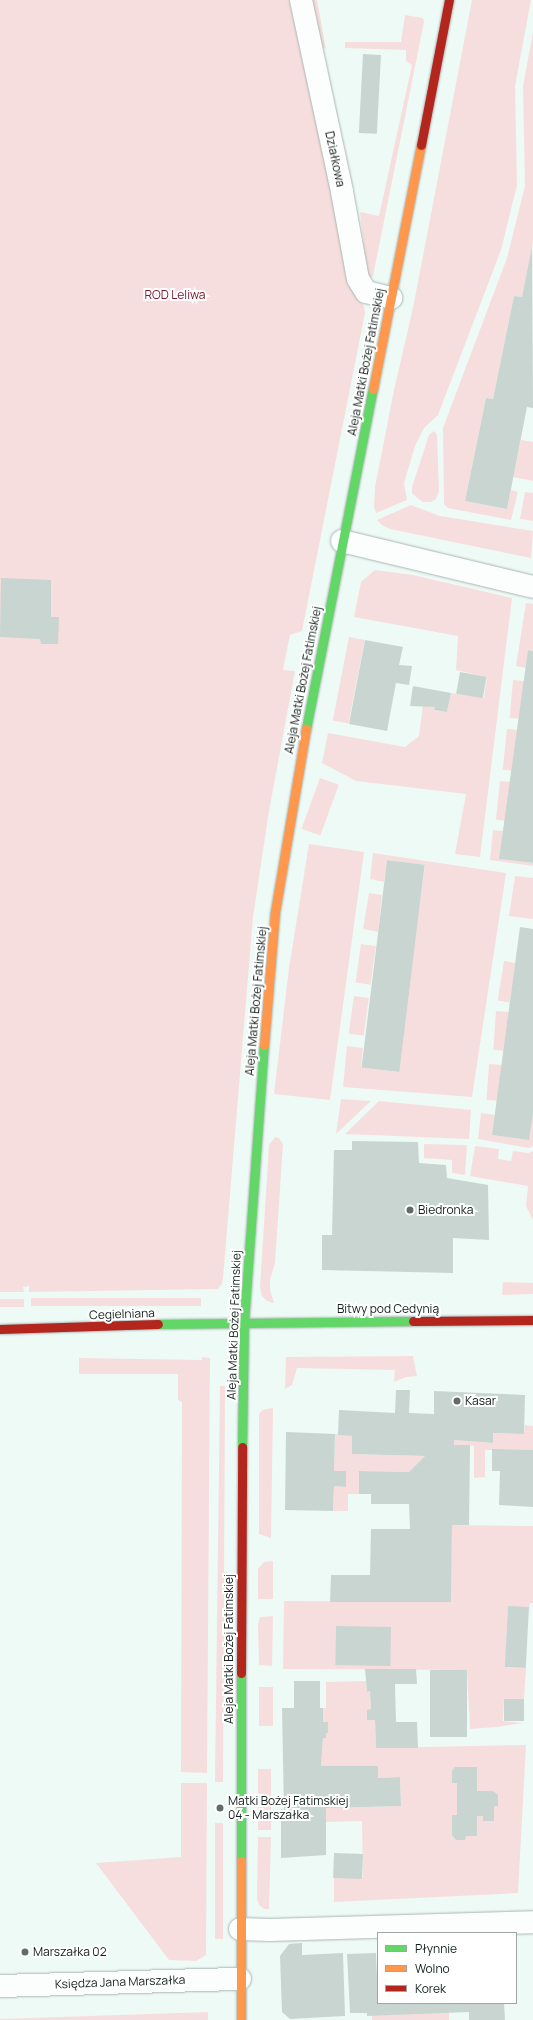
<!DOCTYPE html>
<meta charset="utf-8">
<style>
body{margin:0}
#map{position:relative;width:533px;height:2020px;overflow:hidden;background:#eefaf6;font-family:Manrope,sans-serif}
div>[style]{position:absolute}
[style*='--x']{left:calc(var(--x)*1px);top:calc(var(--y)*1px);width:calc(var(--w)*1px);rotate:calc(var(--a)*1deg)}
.green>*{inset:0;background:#f7dede;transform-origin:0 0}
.building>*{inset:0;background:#c9d5d1;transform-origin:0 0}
.roads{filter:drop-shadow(0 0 1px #aab6b2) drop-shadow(0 0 1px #aab6b2)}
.street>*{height:22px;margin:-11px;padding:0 11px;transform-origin:11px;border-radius:11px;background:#fcfefe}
.fast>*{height:9px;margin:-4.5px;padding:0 4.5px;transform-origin:4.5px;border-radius:4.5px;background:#63d668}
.slow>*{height:9px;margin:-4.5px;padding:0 4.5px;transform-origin:4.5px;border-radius:4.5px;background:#ff974d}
.jam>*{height:9px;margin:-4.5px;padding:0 4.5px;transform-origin:4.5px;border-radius:4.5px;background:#b3261e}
.dots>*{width:11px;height:11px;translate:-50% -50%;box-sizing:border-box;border:2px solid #fff;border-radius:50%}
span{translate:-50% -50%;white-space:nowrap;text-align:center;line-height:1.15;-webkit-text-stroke:4px #fff;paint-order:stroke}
.street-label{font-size:12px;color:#12201b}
.park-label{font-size:12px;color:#77162c}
.poi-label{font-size:12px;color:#12201b}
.left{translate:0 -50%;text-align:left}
.legend{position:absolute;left:377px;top:1932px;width:140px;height:72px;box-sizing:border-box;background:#fff;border:1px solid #a0a6a4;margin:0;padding:5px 7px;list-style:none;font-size:12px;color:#12201b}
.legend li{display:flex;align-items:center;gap:8px;height:20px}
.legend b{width:20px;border:1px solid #a0a6a4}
</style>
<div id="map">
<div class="green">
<i style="clip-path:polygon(0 0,289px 0,354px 292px,364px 306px,365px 313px,302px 631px,290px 635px,283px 670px,295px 671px,269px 811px,253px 917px,223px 1279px,222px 1284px,218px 1289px,29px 1292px,29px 1286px,23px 1287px,24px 1292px,0 1292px)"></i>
<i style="clip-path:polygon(310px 0,317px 0,326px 49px,320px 46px)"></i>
<i style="clip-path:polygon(472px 0,531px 0,515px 86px,517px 185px,501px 250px,438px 415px,424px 428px,415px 446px,404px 483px,407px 500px,376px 513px,374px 507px,375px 487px,394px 390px,413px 308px)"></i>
<i style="clip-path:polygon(405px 15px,423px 18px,424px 22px,373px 276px,370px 278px,367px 273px,360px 212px,379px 216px,412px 65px,406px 61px,406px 50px,345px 48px,345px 42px,401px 42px)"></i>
<i style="clip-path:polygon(533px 32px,533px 242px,522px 297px,514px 296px,493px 399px,486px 398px,465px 501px,507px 509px,511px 490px,518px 492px,511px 520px,448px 508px,444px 504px,443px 428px,507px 258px,525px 186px,523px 86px)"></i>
<i style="clip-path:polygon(434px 431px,437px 435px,439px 491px,436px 499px,431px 502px,423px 502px,416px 497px,412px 493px,412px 487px,429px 435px)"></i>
<i style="clip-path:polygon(521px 440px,533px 442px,533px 481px,513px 477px)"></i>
<i style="clip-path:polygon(525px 492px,533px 493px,533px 521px,520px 519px)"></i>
<i style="clip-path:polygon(411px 505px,440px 516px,533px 531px,531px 558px,390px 529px,382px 525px,377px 520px)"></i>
<i style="clip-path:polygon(375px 570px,413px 575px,512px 598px,480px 857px,455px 854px,466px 794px,356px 781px,322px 763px,328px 733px,405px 747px,419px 736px,423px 705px,435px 707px,434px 710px,447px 712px,451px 693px,484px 698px,487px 677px,456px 670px,458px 636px,354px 617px,361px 582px)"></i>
<i style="clip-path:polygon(526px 603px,533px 604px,533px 651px,528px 650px,526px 668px,516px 666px)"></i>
<i style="left:349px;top:637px;width:16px;height:85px;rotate:11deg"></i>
<i style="left:513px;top:680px;width:11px;height:38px;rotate:5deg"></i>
<i style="left:507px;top:729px;width:10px;height:41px;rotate:6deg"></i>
<i style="left:320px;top:778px;width:20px;height:54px;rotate:20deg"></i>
<i style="left:500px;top:781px;width:10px;height:39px;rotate:6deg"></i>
<i style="clip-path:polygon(493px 830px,503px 831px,500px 859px,533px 863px,533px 866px,490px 860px)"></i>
<i style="clip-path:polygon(309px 844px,364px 852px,330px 1100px,274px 1094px,289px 968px)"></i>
<i style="clip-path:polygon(373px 853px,506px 873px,472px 1097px,343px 1087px,347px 1046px,363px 1048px,361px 1067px,398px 1072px,425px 865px,387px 860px,384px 882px,370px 879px)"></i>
<i style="clip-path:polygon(515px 876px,533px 878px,533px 919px,509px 916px)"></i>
<i style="clip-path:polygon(369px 893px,382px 895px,378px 932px,363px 929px)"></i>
<i style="left:361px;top:944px;width:15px;height:39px;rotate:8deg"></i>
<i style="left:504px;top:961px;width:12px;height:40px;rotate:9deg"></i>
<i style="left:354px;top:996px;width:15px;height:38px;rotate:8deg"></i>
<i style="left:496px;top:1011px;width:13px;height:39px;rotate:4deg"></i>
<i style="left:489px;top:1064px;width:13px;height:36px;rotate:4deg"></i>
<i style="clip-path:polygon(341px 1099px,371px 1101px,336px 1134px)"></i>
<i style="clip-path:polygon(379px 1101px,471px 1110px,469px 1139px,345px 1134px)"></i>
<i style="clip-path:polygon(481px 1113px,495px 1115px,492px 1135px,529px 1140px,533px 1114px,533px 1146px,529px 1148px,478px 1139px)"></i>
<i style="clip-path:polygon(275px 1137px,279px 1138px,283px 1144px,275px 1263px,270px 1280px,270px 1290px,274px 1303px,267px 1301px,262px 1296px,260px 1287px,269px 1145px)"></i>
<i style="clip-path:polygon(424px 1144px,467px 1145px,465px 1175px,452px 1173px,452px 1160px,424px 1158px)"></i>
<i style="clip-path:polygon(475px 1146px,499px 1149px,498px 1159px,511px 1161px,513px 1151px,529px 1153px,533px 1151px,533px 1220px,526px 1206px,528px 1186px,470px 1176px)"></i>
<i style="clip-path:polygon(503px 1282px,533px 1283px,533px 1294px,502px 1295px)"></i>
<i style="left:201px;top:1298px;width:8px;height:170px;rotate:90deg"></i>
<i style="left:24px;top:1299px;width:8px;height:24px;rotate:90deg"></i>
<i style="clip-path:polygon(413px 1356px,417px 1376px,406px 1377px,394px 1382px,395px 1370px,297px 1368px,292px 1385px,285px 1389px,286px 1357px)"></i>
<i style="clip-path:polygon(202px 1357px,210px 1358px,207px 1773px,181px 1772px,182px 1402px,178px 1400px,178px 1374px,79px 1374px,79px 1358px,202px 1360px)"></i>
<i style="clip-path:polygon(220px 1386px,225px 1386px,223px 1782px,215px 1782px)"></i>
<i style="clip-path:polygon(273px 1408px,271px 1538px,259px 1534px,259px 1415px,261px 1411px,266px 1409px)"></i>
<i style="clip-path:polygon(525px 1425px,533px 1426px,533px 1450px,485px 1450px,485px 1477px,474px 1478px,474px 1446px,454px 1445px,454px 1440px,493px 1443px,493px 1433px,524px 1434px)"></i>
<i style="clip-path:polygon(335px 1434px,352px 1436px,352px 1454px,425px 1456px,409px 1472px,360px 1471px,359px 1494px,348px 1494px,348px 1511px,333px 1511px,334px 1486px,346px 1487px,346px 1472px,334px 1471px)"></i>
<i style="clip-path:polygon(452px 1525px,533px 1526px,533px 1603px,530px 1603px,529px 1607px,508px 1607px,505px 1667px,526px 1668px,524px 1699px,504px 1699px,503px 1721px,523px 1723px,496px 1727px,470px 1729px,467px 1670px,283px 1669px,284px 1601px,451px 1602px)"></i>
<i style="clip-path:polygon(273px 1561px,273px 1599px,258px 1599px,258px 1569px,264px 1562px)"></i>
<i style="clip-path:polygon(273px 1616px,272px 1666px,259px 1665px,258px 1624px,260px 1617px)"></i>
<i style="clip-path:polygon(366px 1681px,367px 1692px,370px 1691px,371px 1709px,367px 1710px,367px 1720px,375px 1720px,376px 1748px,526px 1745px,518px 1893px,334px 1902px,334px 1878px,363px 1878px,362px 1821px,326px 1822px,326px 1808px,401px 1806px,400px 1777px,378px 1778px,377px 1766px,321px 1766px,323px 1738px,326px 1738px,326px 1733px,328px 1733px,328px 1722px,323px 1722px,323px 1708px,326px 1708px,326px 1682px)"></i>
<i style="left:259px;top:1687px;width:14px;height:39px"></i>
<i style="left:258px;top:1769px;width:13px;height:61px"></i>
<i style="clip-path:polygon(181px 1783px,207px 1783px,206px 1955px,196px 1961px,169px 1960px,96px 1863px,181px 1857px)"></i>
<i style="left:215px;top:1823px;width:8px;height:116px"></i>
<i style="clip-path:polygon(258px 1837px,271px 1837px,269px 1909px,264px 1909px,259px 1905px,257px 1899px)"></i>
<i style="clip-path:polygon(208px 2012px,208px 2020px,0 2020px,0 2019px)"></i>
<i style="clip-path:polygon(449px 2012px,449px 2020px,372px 2020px,372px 2015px)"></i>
</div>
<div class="building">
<i style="left:363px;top:54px;width:18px;height:79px;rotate:3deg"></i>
<i style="clip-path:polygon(532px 246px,533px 408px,527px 407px,507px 509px,465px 501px,486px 398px,493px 399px,514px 296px,522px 297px)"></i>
<i style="clip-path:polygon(1px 578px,51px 580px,51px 617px,59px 617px,58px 644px,41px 644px,40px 639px,0 637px)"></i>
<i style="clip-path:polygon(365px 640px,403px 647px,399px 665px,412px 666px,409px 685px,396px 683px,387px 731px,349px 724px)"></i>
<i style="clip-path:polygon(528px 650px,533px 651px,533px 863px,499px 859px)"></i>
<i style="left:460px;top:672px;width:27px;height:22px;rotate:10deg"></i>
<i style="clip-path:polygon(413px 686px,451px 693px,447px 712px,434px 710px,435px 707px,410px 706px)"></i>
<i style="left:387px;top:860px;width:38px;height:209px;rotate:7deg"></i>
<i style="clip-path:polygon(520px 927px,533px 929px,533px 1114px,529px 1140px,492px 1135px)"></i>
<i style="clip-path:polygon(352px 1141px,418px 1142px,419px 1163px,446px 1165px,447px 1178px,488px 1185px,489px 1240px,453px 1238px,453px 1273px,322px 1270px,322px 1235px,332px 1235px,334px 1150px,352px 1150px)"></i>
<i style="clip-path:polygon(396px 1390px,410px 1390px,409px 1413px,434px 1414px,434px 1391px,525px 1395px,524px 1434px,493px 1433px,493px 1443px,454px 1440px,454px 1445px,470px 1445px,469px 1525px,452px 1525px,451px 1602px,330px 1602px,331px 1575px,370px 1575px,371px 1529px,410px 1529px,409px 1504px,371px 1504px,371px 1494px,359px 1494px,359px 1471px,409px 1472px,425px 1456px,352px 1454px,352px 1436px,338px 1435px,339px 1410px,395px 1413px)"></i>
<i style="clip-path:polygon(286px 1432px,335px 1434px,334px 1471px,346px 1471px,346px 1487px,334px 1486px,333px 1511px,285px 1510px)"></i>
<i style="clip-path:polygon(492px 1449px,533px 1450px,533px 1507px,499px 1505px,500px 1471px,492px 1471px)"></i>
<i style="left:508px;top:1606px;width:21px;height:61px;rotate:3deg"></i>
<i style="left:336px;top:1626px;width:55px;height:39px;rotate:1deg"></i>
<i style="clip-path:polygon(365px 1669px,416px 1669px,417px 1684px,395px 1684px,396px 1722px,417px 1722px,418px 1748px,376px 1748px,375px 1720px,367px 1720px,367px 1710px,371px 1709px,370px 1691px,367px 1692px)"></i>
<i style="left:430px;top:1670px;width:37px;height:67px"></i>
<i style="clip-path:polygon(294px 1681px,320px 1681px,320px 1708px,323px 1708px,323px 1722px,328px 1722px,328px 1733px,326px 1733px,326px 1738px,323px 1738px,321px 1766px,378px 1766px,378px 1778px,400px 1777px,401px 1806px,326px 1808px,326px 1855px,281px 1858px,281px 1809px,284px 1810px,282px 1708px,294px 1708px)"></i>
<i style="left:504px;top:1699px;width:20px;height:22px"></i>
<i style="clip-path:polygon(455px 1767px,477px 1767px,477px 1791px,493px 1791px,498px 1795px,498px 1806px,494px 1806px,494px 1821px,483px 1821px,483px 1816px,477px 1816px,477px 1836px,466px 1836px,465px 1840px,456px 1840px,452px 1835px,452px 1815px,457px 1815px,457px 1783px,452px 1783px,452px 1771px)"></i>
<i style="left:334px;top:1853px;width:29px;height:25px;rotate:2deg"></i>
<i style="clip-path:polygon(302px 1943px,302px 1955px,343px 1953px,345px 2016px,290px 2019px,282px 2012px,280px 1956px,289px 1944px)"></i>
<i style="clip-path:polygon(376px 1953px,378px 2003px,504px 2003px,505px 2020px,469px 2020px,469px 2012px,367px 2016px,367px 2013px,350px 2013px,347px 1954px)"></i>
</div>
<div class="roads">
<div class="street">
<i style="--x:301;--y:0;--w:196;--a:77.9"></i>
<i style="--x:342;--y:192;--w:88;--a:79.6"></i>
<i style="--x:358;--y:279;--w:15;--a:58"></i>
<i style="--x:366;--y:292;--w:26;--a:13"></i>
<i style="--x:342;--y:541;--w:196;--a:13.5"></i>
<i style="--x:240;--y:1929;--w:30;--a:2"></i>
<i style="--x:270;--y:1930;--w:263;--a:-1.7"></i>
<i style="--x:0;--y:1986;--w:240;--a:-1.7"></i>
</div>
<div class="fast">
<i style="--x:306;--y:729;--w:347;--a:-78.9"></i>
<i style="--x:158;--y:1324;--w:255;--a:-0.7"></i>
<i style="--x:242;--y:1447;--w:125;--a:-89.1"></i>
<i style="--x:244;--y:1322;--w:278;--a:-85.9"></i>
<i style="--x:241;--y:1673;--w:188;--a:90"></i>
</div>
<div class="slow">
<i style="--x:373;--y:389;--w:249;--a:-78.9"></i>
<i style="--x:264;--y:1045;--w:133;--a:-85.3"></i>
<i style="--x:275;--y:912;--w:186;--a:-80.4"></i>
<i style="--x:241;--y:1861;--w:159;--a:90"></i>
</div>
<div class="jam">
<i style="--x:421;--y:145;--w:148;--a:-79.1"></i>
<i style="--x:413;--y:1321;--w:120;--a:-0.5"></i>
<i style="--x:0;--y:1329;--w:158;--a:-1.8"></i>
<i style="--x:241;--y:1673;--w:226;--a:-89.7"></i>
</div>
</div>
<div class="dots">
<i style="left:410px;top:1210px;background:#5f6c68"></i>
<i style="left:457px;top:1401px;background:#5f6c68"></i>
<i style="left:220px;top:1808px;background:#5f6c68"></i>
<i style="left:25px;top:1952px;background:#5f6c68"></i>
</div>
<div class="street-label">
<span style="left:335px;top:159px;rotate:78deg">Działkowa</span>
<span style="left:366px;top:362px;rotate:-79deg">Aleja Matki Bożej Fatimskiej</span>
<span style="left:303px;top:680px;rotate:-79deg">Aleja Matki Bożej Fatimskiej</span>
<span style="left:256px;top:1001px;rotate:-85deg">Aleja Matki Bożej Fatimskiej</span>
<span style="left:388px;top:1309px">Bitwy pod Cedynią</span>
<span style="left:122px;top:1314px;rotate:-2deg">Cegielniana</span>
<span style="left:234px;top:1325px;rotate:-88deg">Aleja Matki Bożej Fatimskiej</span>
<span style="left:229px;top:1649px;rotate:-90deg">Aleja Matki Bożej Fatimskiej</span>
<span style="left:120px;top:1982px;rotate:-2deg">Księdza Jana Marszałka</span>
</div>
<div class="park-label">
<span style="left:175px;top:295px">ROD Leliwa</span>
</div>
<div class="poi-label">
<span class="left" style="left:418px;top:1210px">Biedronka</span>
<span class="left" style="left:465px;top:1401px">Kasar</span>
<span class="left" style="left:228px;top:1808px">Matki Bożej Fatimskiej<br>04 - Marszałka</span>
<span class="left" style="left:33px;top:1952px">Marszałka 02</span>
</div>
<ul class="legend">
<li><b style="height:5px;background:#63d668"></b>Płynnie</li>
<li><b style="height:5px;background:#ff974d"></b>Wolno</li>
<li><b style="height:5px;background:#b3261e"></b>Korek</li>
</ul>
</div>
